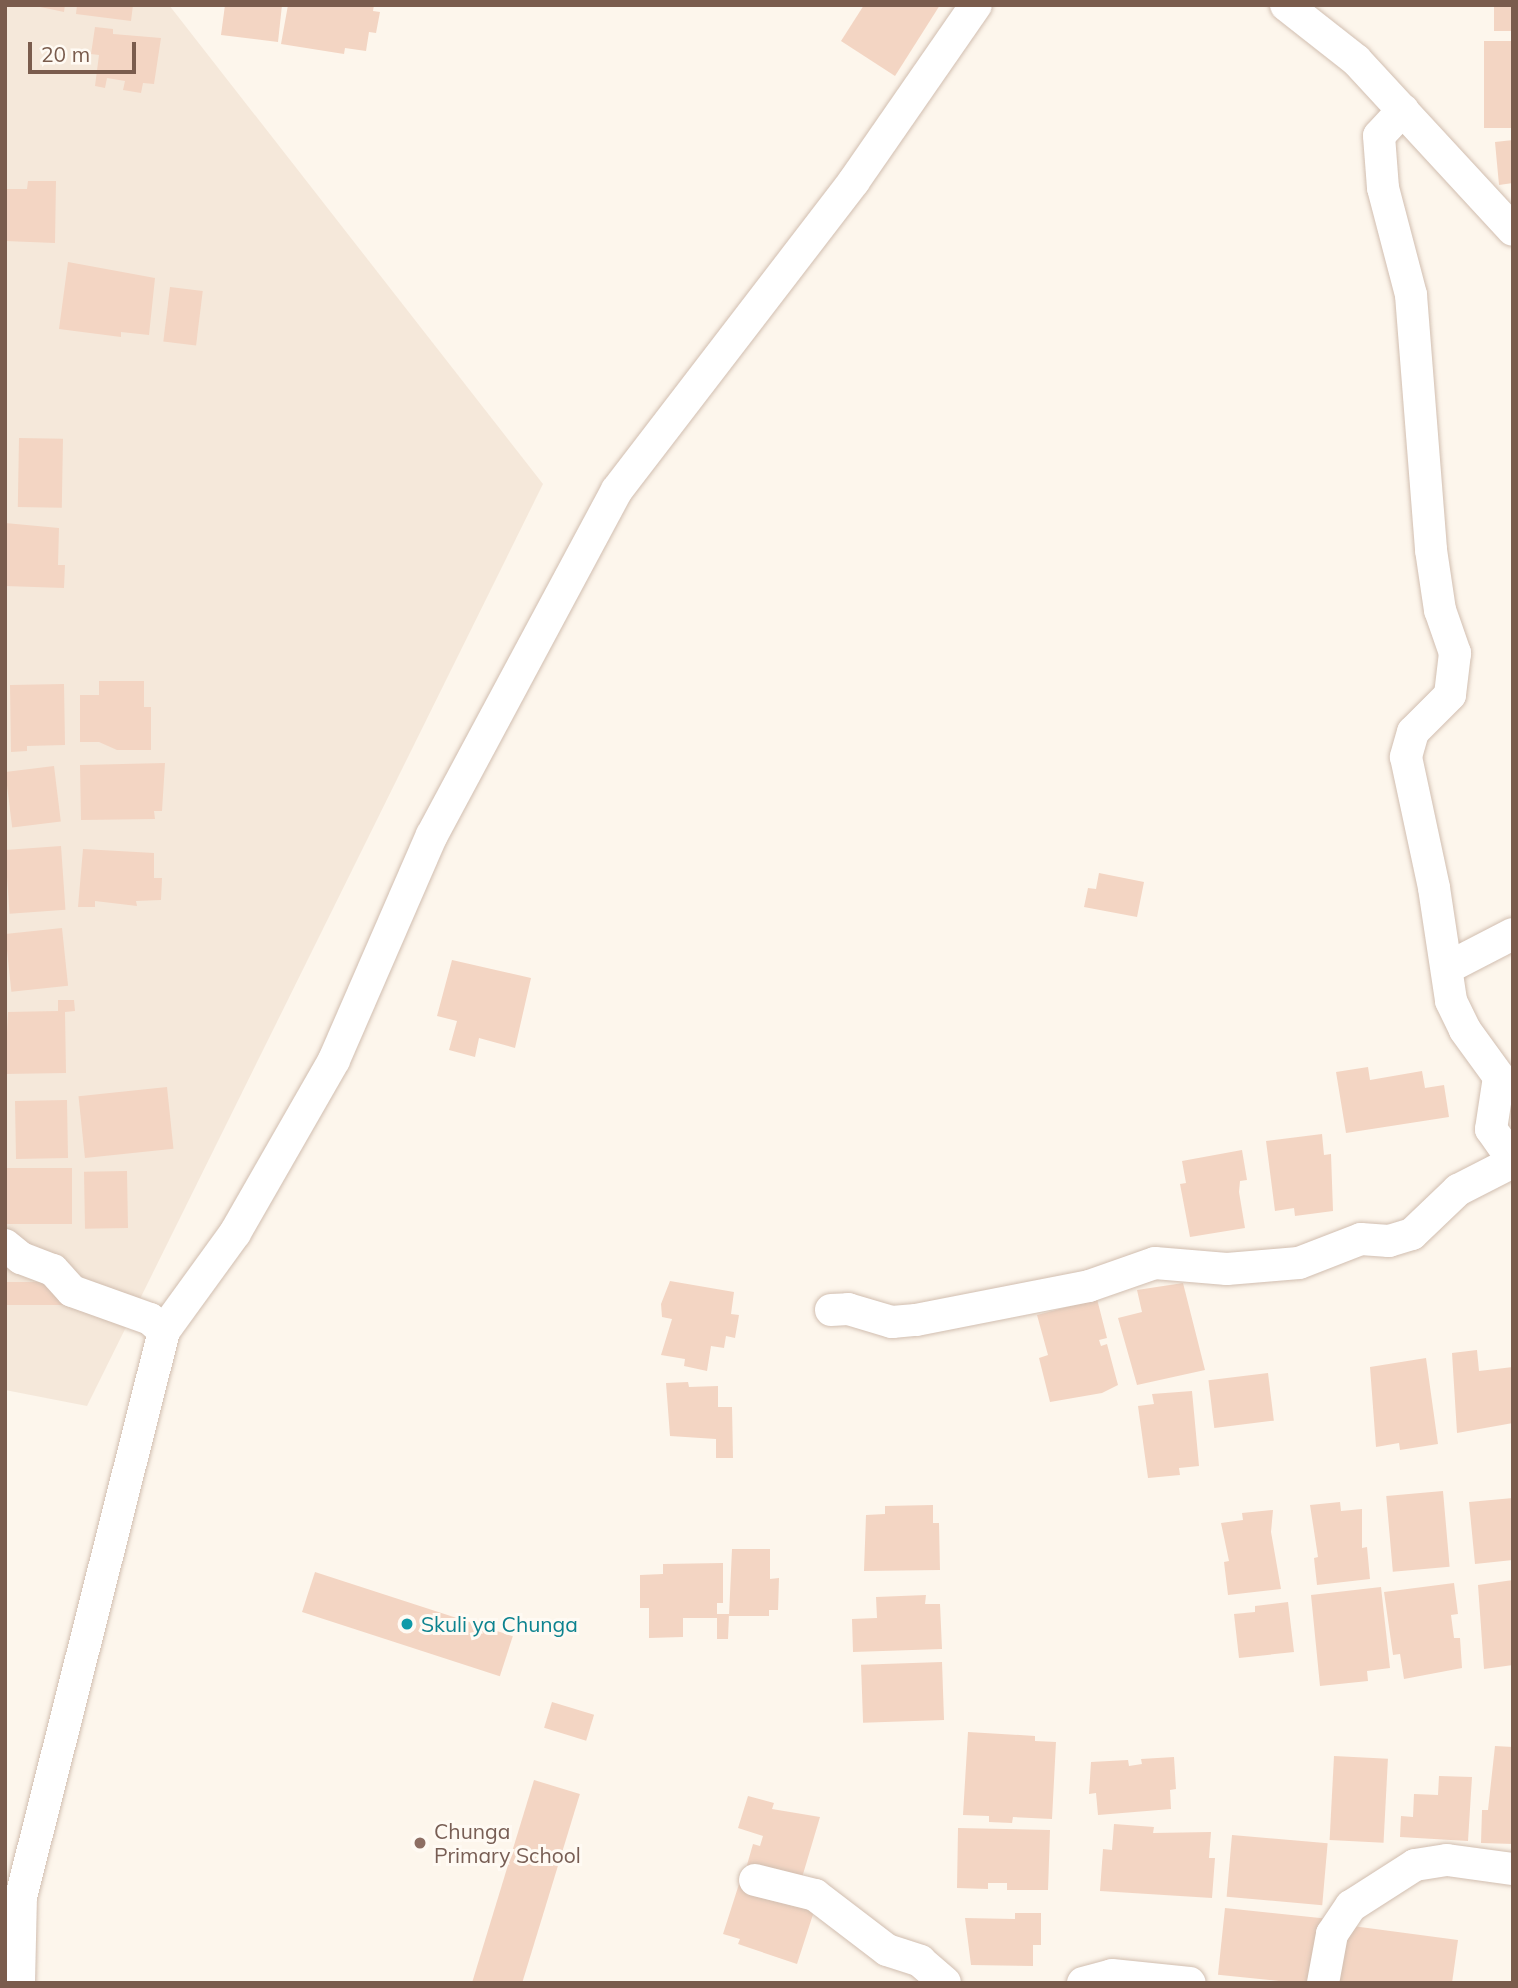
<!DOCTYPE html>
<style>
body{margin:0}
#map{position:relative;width:1518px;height:1988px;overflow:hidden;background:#fdf6ec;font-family:Mulish,sans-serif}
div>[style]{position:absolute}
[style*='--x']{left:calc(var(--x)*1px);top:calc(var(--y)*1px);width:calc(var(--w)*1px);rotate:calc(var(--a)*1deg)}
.residential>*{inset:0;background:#f5e8da}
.building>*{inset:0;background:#f3d5c3;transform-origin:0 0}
.roads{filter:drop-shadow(0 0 2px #d1beb0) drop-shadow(0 0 2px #d1beb0)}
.street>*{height:32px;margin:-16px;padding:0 16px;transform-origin:16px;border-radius:16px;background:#fff}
.dots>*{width:19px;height:19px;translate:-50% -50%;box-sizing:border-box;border:4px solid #fffaf3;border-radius:50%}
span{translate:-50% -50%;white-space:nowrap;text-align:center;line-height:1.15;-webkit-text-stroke:6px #fffaf3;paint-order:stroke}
.culture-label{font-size:21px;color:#0d838f}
.left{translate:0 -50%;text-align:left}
.education-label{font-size:21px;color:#785e54}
.frame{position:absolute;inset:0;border:7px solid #7a5c4d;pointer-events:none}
.scale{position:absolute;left:28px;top:42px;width:108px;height:32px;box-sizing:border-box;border:4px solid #7a5c4d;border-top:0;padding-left:9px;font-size:21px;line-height:24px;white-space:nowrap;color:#7a5c4d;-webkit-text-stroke:5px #fffaf3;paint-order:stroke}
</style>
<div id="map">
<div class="residential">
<i style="clip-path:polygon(5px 5px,169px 5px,543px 484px,87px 1406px,5px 1390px)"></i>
</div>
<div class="building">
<i style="clip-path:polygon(31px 5px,65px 5px,64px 12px)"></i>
<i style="clip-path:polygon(77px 5px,133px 5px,131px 21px,76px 14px)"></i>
<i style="clip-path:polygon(225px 5px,282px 5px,278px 42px,221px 35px)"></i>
<i style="clip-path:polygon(288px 5px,374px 5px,373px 11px,380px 12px,376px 33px,369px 32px,366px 51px,345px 48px,344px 54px,281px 44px)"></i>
<i style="clip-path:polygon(864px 5px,940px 5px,895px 76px,841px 41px)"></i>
<i style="left:1494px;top:5px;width:19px;height:26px"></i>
<i style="clip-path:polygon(95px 27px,113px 29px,113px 34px,161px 38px,154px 84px,143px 83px,141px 93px,123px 90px,125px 81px,107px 78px,105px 88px,95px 86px,99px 55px,91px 54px)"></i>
<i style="left:1513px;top:41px;width:87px;height:29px;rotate:90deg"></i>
<i style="clip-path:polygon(1513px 140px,1513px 183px,1499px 185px,1495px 142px)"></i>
<i style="clip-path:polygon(28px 181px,56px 181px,55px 243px,5px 241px,6px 189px,27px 189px)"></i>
<i style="clip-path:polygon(68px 262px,155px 278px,149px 335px,121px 332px,121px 337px,59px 329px)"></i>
<i style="left:170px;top:287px;width:33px;height:55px;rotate:7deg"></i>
<i style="left:19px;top:438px;width:44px;height:69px;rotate:1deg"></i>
<i style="clip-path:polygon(5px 523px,59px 528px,58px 565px,65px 565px,64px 588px,5px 586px)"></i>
<i style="clip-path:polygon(99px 681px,144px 681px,144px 707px,151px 707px,151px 750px,117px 750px,99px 742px,80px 742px,80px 695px,99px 695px)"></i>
<i style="clip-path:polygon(64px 684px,65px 745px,27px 746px,27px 751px,11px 752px,10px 685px)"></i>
<i style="clip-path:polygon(165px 763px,162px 811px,154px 811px,155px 819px,81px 820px,80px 765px)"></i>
<i style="left:54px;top:766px;width:56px;height:49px;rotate:83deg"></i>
<i style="left:61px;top:846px;width:64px;height:56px;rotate:86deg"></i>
<i style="clip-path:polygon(83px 849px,154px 853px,154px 878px,162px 878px,161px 900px,136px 901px,137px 906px,95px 901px,95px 907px,78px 907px)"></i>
<i style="clip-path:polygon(1099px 873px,1144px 882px,1137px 917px,1084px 907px,1088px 888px,1096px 889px)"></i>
<i style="left:62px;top:928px;width:58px;height:57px;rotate:84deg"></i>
<i style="clip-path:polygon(452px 960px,531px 978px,515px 1048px,479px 1038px,475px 1057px,449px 1050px,457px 1021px,437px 1016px)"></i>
<i style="clip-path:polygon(58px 1000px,74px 1000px,75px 1011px,65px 1012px,66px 1073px,5px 1074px,8px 1012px,58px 1011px)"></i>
<i style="clip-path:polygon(1368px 1067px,1370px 1080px,1422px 1071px,1425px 1088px,1444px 1085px,1449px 1117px,1346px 1133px,1336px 1072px)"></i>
<i style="left:167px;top:1087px;width:62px;height:89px;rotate:84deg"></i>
<i style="left:67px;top:1100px;width:58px;height:52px;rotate:89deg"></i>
<i style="clip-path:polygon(1322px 1134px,1324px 1155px,1331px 1154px,1333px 1211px,1295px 1216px,1294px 1208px,1275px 1211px,1266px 1141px)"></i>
<i style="clip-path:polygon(1242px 1150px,1247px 1180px,1240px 1181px,1239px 1192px,1245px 1228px,1190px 1237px,1180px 1184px,1186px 1183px,1182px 1161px)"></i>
<i style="left:72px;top:1168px;width:56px;height:67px;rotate:90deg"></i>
<i style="left:127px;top:1171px;width:57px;height:43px;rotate:89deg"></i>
<i style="clip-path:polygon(670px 1281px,734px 1292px,731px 1314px,739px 1315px,735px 1338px,726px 1336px,724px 1348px,711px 1346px,707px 1371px,684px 1366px,685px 1359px,661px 1355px,672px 1319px,662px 1317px,661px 1304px)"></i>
<i style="left:5px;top:1282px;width:58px;height:23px"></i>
<i style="clip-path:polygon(1183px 1283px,1205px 1370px,1137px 1385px,1118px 1318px,1142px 1312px,1137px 1290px)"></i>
<i style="clip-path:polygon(1097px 1299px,1107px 1338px,1099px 1340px,1101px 1346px,1107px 1344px,1118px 1385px,1102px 1393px,1050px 1402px,1039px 1358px,1048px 1355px,1037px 1315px)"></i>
<i style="clip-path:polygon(1477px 1350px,1479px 1371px,1513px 1367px,1513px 1423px,1457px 1433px,1452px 1353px)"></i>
<i style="clip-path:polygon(1426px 1358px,1438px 1444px,1400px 1450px,1399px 1443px,1376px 1447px,1370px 1367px)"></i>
<i style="left:1268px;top:1373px;width:48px;height:60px;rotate:83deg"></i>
<i style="clip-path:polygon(688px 1382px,689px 1387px,718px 1386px,718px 1407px,732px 1407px,733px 1458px,716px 1458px,716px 1439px,670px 1436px,666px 1383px)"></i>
<i style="clip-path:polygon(1192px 1391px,1199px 1466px,1179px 1468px,1180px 1475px,1148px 1478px,1138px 1406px,1154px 1404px,1152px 1394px)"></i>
<i style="left:1443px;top:1491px;width:76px;height:57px;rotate:85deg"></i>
<i style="clip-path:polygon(1513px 1498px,1513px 1560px,1475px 1564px,1469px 1502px)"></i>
<i style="clip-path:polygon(1340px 1502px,1341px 1511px,1362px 1509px,1362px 1548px,1367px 1547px,1370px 1579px,1317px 1585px,1314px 1558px,1318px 1557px,1310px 1505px)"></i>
<i style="clip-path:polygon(933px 1505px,933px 1523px,939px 1523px,940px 1570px,864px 1571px,866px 1515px,885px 1514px,885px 1506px)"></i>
<i style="clip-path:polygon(1273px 1510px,1271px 1532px,1281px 1589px,1228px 1595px,1224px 1562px,1229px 1561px,1221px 1523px,1243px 1520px,1242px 1513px)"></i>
<i style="clip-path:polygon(732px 1549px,770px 1549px,770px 1579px,779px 1578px,778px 1610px,769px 1610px,769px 1616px,729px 1616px)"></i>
<i style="clip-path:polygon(723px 1563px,723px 1603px,717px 1603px,717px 1614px,729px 1614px,728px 1639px,717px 1639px,717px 1618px,683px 1618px,683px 1637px,649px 1638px,649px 1608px,640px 1608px,640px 1575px,663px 1574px,663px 1564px)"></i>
<i style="left:315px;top:1572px;width:208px;height:42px;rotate:18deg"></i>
<i style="clip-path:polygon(1513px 1580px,1513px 1665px,1484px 1669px,1478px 1585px)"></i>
<i style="clip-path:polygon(1454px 1583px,1458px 1614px,1451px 1615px,1454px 1638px,1460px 1638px,1462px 1668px,1404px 1679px,1400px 1654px,1393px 1655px,1384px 1592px)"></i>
<i style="clip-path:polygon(1381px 1587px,1390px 1668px,1367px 1671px,1368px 1681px,1320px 1686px,1311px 1595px)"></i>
<i style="clip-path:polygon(926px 1595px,925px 1604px,940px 1604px,942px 1649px,853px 1652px,852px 1619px,877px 1618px,876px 1597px)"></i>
<i style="clip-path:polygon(1288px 1602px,1294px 1652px,1239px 1658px,1234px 1614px,1255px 1612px,1255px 1606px)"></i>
<i style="left:942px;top:1662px;width:58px;height:81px;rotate:88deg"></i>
<i style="left:552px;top:1702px;width:44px;height:27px;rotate:17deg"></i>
<i style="clip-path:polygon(968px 1732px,1035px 1736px,1035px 1741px,1056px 1742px,1052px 1819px,1013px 1817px,1012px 1823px,989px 1822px,989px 1816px,963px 1815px)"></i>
<i style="clip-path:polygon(1495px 1746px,1513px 1747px,1513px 1844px,1481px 1843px,1482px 1810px,1488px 1810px)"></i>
<i style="left:1334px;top:1756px;width:54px;height:84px;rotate:3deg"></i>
<i style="clip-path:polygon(1174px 1757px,1176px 1789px,1170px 1790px,1171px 1809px,1098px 1815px,1096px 1793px,1089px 1794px,1091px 1762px,1128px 1760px,1129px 1766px,1142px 1764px,1141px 1759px)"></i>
<i style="clip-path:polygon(1439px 1776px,1472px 1777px,1468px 1841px,1400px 1837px,1401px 1816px,1413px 1817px,1414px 1794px,1438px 1795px)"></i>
<i style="left:534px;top:1780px;width:48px;height:213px;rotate:17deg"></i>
<i style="clip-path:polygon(748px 1796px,774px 1803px,772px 1809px,820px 1817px,801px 1881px,747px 1865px,753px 1844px,760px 1846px,763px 1836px,738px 1828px)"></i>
<i style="clip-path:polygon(1114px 1824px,1154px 1827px,1153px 1833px,1211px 1832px,1209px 1858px,1215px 1858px,1212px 1898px,1100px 1891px,1103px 1849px,1112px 1850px)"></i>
<i style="clip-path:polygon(958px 1828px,1050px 1830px,1048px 1890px,1007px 1890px,1007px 1883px,988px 1883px,988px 1889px,957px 1888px)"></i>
<i style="left:1232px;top:1835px;width:96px;height:62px;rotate:5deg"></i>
<i style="clip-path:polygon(740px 1881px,817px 1902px,797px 1964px,738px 1944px,740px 1939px,723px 1934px)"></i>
<i style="left:1225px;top:1908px;width:98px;height:67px;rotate:6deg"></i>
<i style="clip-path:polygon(1015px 1913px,1041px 1913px,1041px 1945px,1033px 1945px,1033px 1966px,971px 1965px,965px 1918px,1015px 1919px)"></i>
<i style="clip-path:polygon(1345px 1925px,1458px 1940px,1452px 1983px,1338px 1983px)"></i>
</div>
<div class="roads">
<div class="street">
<i style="--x:1286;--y:5;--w:89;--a:38.2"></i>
<i style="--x:1356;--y:60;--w:231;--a:47.3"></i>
<i style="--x:1403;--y:110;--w:35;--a:133"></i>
<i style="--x:1379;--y:136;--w:52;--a:85.6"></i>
<i style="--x:1383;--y:188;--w:111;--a:75.3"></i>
<i style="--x:1411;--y:295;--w:256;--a:85.5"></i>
<i style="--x:1431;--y:550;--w:61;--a:81.5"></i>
<i style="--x:1440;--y:610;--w:46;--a:70.8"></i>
<i style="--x:1455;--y:653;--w:42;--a:96.8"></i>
<i style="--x:1450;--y:695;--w:52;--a:135"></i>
<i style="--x:1413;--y:732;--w:26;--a:106"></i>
<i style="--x:1406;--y:757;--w:134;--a:77.9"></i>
<i style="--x:1434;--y:888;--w:114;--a:81.4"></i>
<i style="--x:1451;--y:1001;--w:32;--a:64"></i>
<i style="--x:1465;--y:1030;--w:58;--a:54.1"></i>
<i style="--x:1499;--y:1077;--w:53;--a:98.7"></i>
<i style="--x:1491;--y:1129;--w:38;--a:55"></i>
<i style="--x:1447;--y:968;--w:74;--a:-27.3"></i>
<i style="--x:5;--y:1245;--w:21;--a:39"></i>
<i style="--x:21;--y:1258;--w:34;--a:21"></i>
<i style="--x:53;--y:1270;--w:28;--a:48"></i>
<i style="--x:72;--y:1291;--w:83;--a:19.7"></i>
<i style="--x:150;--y:1319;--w:18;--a:41"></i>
<i style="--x:831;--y:1310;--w:17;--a:-3"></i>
<i style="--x:848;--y:1309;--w:46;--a:16.5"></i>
<i style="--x:892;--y:1322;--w:24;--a:-5"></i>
<i style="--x:916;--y:1320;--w:176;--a:-11.1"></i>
<i style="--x:1089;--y:1286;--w:70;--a:-19.2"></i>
<i style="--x:1155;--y:1263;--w:72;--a:4.8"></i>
<i style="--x:1227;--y:1269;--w:72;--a:-4.8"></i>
<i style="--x:1299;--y:1263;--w:66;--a:-21.2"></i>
<i style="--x:1361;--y:1239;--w:28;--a:4"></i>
<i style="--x:1389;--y:1241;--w:24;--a:-17"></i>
<i style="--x:1412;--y:1234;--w:64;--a:-43.7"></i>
<i style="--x:1458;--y:1190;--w:62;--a:-27"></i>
<i style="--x:755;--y:1880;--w:62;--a:14"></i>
<i style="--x:815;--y:1895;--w:91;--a:37.4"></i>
<i style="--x:887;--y:1950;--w:35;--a:18"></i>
<i style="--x:920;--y:1961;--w:33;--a:41"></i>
<i style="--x:19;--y:1983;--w:86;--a:-88.7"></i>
<i style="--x:21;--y:1897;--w:584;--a:-75.82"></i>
<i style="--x:164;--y:1331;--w:121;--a:-54.1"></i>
<i style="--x:235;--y:1233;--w:199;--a:-60.2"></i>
<i style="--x:334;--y:1060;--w:245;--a:-66.5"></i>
<i style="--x:432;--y:835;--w:391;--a:-61.8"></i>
<i style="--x:617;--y:490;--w:389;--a:-52.5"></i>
<i style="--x:854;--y:181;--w:214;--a:-55.3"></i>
<i style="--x:1083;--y:1983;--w:30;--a:-15"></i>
<i style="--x:1112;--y:1975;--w:78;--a:5.9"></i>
<i style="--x:1323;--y:1983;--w:50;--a:-79.6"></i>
<i style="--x:1332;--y:1934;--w:34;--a:-56"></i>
<i style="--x:1351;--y:1906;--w:76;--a:-32.6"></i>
<i style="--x:1415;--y:1865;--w:32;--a:-9"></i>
<i style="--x:1447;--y:1860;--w:67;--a:7.8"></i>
</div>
</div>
<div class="dots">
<i style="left:407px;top:1624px;background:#0f9aa8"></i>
<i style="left:420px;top:1843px;background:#8d6e63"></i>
</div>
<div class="culture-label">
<span class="left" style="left:421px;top:1624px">Skuli ya Chunga</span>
</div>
<div class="education-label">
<span class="left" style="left:434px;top:1843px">Chunga<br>Primary School</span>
</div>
<div class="frame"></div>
<div class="scale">20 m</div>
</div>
